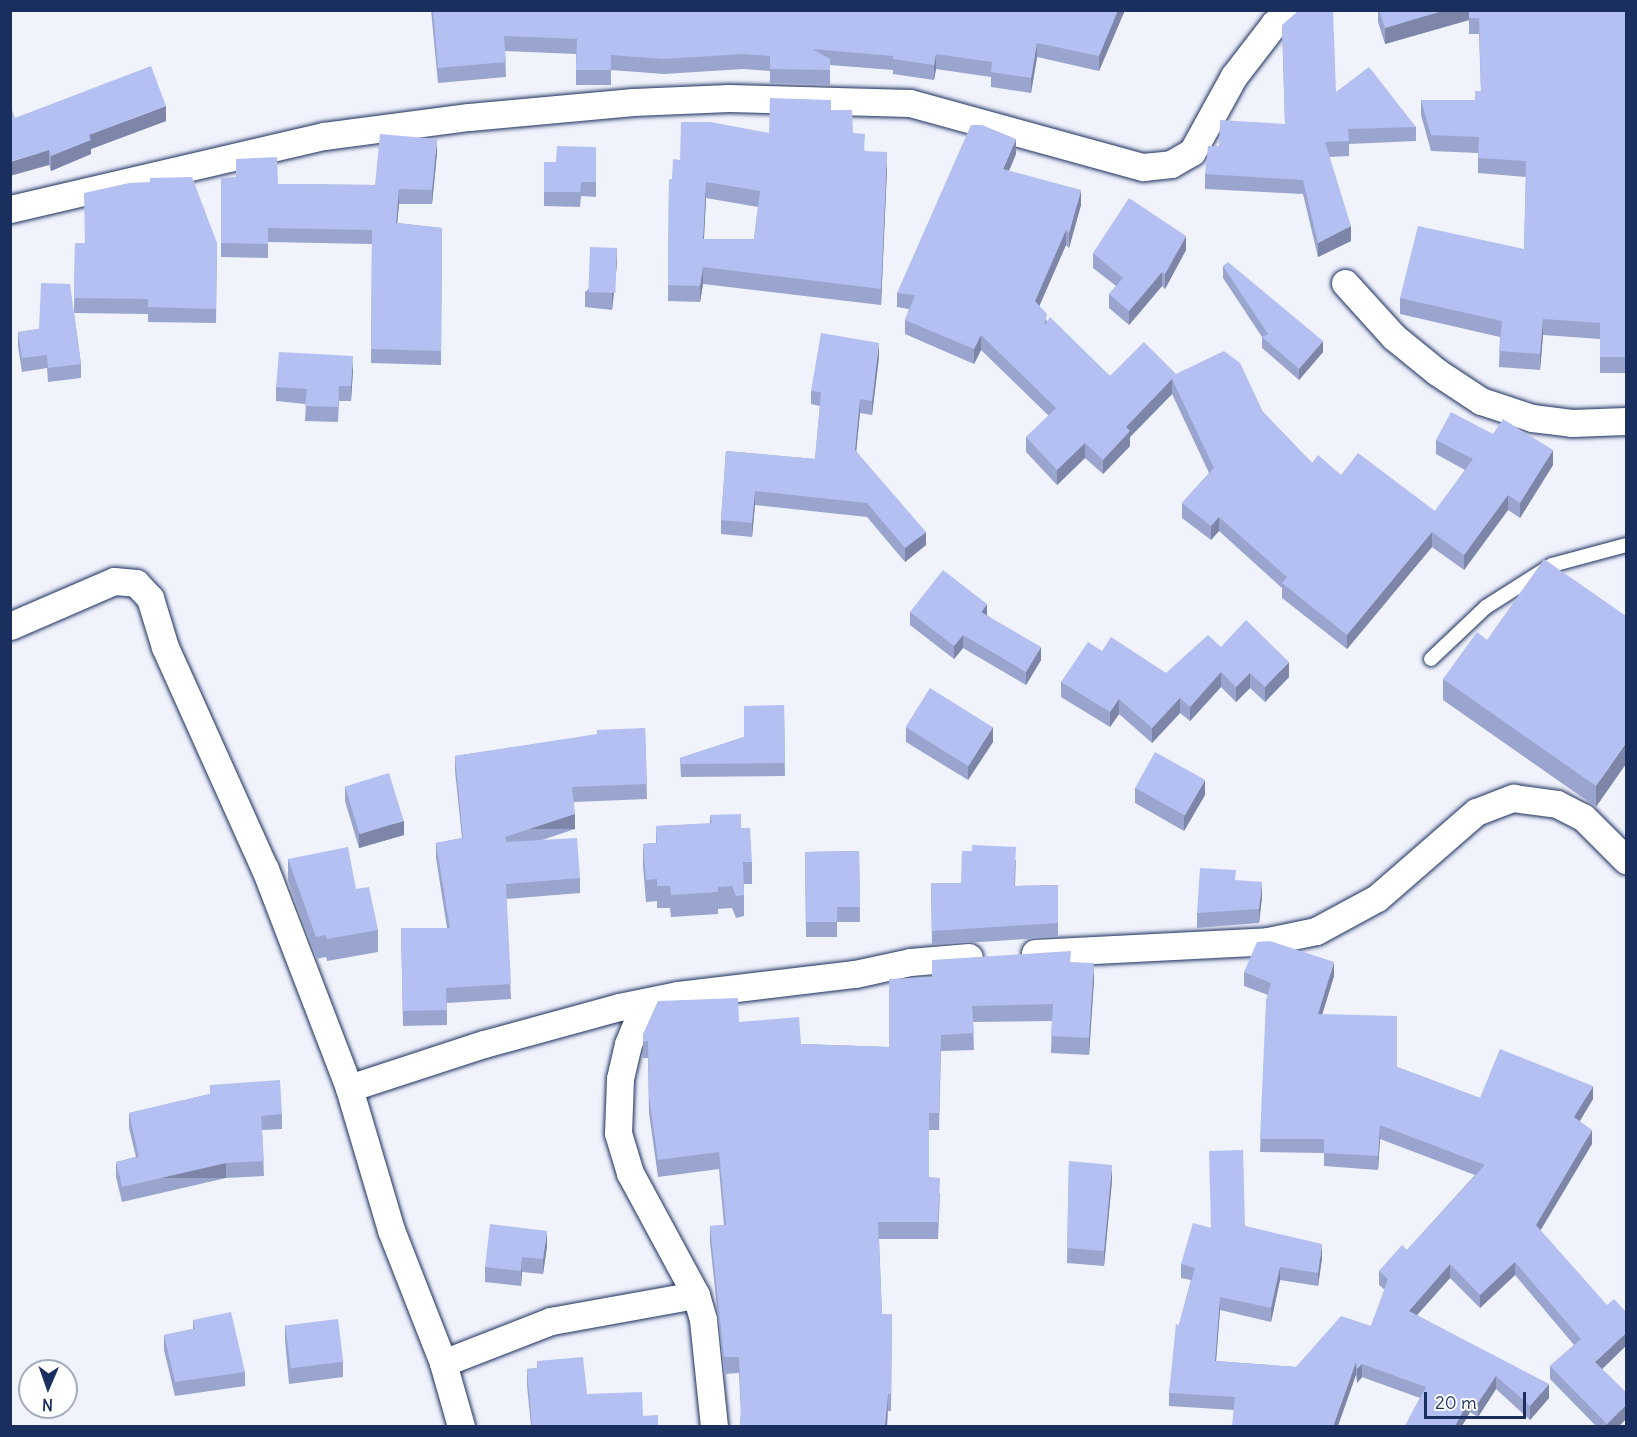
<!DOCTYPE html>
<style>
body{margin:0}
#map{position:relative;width:1637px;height:1437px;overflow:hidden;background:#f0f2fc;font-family:Delius,sans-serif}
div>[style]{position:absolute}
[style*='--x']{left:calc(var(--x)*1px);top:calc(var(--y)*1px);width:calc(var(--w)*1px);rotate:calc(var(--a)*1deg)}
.roads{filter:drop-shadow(0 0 2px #1b2f5e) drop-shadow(0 0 2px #1b2f5e)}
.service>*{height:14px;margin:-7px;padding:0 7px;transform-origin:7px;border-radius:7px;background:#fff}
.minor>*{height:27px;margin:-13.5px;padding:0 13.5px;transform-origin:13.5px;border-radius:13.5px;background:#fff}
.wall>*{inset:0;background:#9aa5cf}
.shaded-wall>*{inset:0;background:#7d86a9;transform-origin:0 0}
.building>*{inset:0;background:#b3c0f1;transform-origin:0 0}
span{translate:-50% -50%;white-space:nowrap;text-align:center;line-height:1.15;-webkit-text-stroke:5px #fff;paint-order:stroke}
.frame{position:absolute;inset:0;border:12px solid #1b2f5e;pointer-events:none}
.north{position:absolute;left:18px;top:1359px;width:60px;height:60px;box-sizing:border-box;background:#fff;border:2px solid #a4acbf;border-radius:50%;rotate:182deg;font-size:16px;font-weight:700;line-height:24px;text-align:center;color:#1b2f5e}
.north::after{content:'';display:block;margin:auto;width:21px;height:27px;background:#1b2f5e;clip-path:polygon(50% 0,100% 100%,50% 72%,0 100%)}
.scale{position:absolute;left:1424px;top:1392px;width:102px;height:27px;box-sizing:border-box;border:3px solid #1b2f5e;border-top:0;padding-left:8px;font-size:18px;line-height:21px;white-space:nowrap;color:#1b2f5e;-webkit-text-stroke:4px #fff;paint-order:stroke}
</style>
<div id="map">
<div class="roads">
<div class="service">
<i style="--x:1431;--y:659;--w:76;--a:-43.4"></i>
<i style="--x:1486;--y:607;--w:78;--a:-32.5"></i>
<i style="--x:1552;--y:565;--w:77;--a:-15.1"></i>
</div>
<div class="minor">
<i style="--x:10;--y:209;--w:322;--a:-13.1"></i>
<i style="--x:324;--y:136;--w:146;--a:-7.5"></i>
<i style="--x:469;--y:117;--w:165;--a:-5.2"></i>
<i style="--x:633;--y:102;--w:96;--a:-2.4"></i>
<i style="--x:729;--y:98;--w:181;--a:1.6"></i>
<i style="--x:910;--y:103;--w:242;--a:15.4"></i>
<i style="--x:1143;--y:167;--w:28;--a:-6"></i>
<i style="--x:1171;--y:164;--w:24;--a:-30"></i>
<i style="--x:1192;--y:152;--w:87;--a:-61.1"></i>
<i style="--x:1234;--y:76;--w:66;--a:-52.4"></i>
<i style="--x:1274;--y:24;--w:23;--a:-38"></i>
<i style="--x:1345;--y:283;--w:73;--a:47.8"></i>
<i style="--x:1394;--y:337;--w:55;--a:39.1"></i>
<i style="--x:1437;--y:372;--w:53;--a:33.4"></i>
<i style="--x:1481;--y:401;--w:54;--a:18.4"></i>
<i style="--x:1532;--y:418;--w:40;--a:7.1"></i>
<i style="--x:1572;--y:423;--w:54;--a:-2.1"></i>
<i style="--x:10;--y:626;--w:113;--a:-23.4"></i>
<i style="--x:114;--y:581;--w:22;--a:5"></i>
<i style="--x:136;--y:583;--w:21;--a:47"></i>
<i style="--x:150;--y:598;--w:51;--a:73"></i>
<i style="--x:165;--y:647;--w:243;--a:65.8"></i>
<i style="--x:265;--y:869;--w:235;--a:69"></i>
<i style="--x:349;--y:1088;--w:148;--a:73.5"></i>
<i style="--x:391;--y:1230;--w:143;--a:68.6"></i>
<i style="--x:443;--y:1363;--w:66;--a:74.1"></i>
<i style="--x:1035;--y:953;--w:233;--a:-2.9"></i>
<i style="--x:1268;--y:941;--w:49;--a:-11.8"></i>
<i style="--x:1316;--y:931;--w:69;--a:-28.4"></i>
<i style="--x:1377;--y:898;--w:131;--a:-41"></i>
<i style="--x:1476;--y:812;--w:40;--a:-21"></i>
<i style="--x:1513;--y:798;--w:44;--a:7.8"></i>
<i style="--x:1557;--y:804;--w:29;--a:27"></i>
<i style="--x:1583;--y:817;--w:61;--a:45"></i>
<i style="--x:652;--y:1001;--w:21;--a:129"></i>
<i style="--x:639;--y:1017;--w:29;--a:112"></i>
<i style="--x:628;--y:1044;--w:36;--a:103"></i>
<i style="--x:620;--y:1079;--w:54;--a:92.1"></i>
<i style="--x:618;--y:1133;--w:42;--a:73.3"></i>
<i style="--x:630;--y:1173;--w:139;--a:61.6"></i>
<i style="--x:696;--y:1295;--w:26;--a:74"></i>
<i style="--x:703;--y:1320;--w:107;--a:84.1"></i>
<i style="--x:349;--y:1088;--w:142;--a:-18.1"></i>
<i style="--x:484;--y:1044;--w:140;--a:-15.3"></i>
<i style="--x:619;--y:1007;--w:60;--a:-11.5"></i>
<i style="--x:678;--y:995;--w:178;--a:-6.8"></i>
<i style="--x:855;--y:974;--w:56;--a:-12.3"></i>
<i style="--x:910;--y:962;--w:59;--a:-4.8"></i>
<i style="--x:443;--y:1363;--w:116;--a:-21.3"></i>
<i style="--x:551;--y:1321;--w:147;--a:-10.2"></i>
</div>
</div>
<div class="wall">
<i style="clip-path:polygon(431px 10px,1125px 10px,1099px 71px,1037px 57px,1031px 93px,991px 87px,991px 77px,936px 69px,934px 80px,893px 74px,893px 70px,830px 65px,830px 85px,770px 83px,770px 71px,743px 69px,664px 74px,611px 70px,611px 85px,576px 85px,576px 54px,505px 51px,506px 77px,438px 83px)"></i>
<i style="clip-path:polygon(1378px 10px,1626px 10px,1626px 373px,1600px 373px,1600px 339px,1543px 335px,1540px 370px,1499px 367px,1500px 337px,1400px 314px,1400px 298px,1524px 249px,1526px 177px,1478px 173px,1478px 153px,1431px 151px,1421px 115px,1421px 100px,1475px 100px,1481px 91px,1479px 34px,1469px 34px,1469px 20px,1385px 44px,1378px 22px)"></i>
<i style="clip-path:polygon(1282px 25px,1336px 92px,1416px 127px,1416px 141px,1349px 144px,1349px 156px,1329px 157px,1351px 241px,1318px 257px,1303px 194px,1205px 189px,1205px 174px,1219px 146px,1285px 124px)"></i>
<i style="clip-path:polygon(evenodd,831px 110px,853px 133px,865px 151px,887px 168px,881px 305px,703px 284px,700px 302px,668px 301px,669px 179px,672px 179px,680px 160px,769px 133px,831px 110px,706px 198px,758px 207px,754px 239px,704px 239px,706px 198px)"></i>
<i style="clip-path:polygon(15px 118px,166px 121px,91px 149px,91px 154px,51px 171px,49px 165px)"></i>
<i style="clip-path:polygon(596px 147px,596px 197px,581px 196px,580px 207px,544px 206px,544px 162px,556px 162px)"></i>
<i style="clip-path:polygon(437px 153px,432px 204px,399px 204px,397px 223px,442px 228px,441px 365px,371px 363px,372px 244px,268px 242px,268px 258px,221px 257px,221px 178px,278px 184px,375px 185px)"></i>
<i style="clip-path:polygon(1016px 154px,1009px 171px,1081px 205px,1069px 248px,1066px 245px,1039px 306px,1047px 321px,1110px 376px,1176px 374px,1263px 412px,1312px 463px,1341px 475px,1435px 511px,1465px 470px,1436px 454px,1436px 440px,1493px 434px,1553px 465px,1520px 518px,1508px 510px,1464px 570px,1432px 547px,1347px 649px,1282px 598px,1282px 588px,1219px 531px,1211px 540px,1182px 518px,1182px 503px,1209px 473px,1172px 394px,1130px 437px,1130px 446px,1103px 474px,1085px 458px,1057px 485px,1026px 452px,1026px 437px,1049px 416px,981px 350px,974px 364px,905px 334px,905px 320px,909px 309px,897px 307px,897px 293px)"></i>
<i style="clip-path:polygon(75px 243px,217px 243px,216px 323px,148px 322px,148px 314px,74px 313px,81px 364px,81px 378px,48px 382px,47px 368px,22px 372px,18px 346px,18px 332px,39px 329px,74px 312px)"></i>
<i style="clip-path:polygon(1186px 250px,1165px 289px,1162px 286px,1129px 325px,1109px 308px,1109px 294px,1116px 286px,1093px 268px,1093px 253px)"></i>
<i style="clip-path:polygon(617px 263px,612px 310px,585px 307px,585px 292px)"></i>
<i style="clip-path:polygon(1223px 266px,1323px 352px,1299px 380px,1262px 348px,1262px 337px,1223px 278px)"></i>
<i style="clip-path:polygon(879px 357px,872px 415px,860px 413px,856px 451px,926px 545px,905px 562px,867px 517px,755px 505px,752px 537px,721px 534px,721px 520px,726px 451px,815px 459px,820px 406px,811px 404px,811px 391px)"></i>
<i style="clip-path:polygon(353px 370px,351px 401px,339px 401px,338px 422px,305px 421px,306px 404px,276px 401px,276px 387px)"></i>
<i style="clip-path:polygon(910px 612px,987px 615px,1041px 660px,1026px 685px,963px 648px,954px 659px,910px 625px)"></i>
<i style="clip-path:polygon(1626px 616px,1596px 807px,1443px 700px,1443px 679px,1487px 640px)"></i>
<i style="clip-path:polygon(1221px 647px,1289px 677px,1265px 702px,1250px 688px,1236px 702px,1221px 687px,1190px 721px,1180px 713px,1152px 743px,1119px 714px,1110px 727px,1061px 697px,1061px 682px,1102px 651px,1166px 673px)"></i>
<i style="clip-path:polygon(784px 705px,785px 776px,681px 777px,680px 758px,744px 737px)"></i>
<i style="clip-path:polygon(906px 727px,993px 742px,968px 780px,906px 742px)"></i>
<i style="clip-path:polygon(645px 728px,647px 799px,574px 802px,575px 829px,542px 840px,580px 878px,580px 893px,506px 899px,511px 999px,447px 1003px,447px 1025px,403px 1026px,401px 928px,447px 928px,436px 858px,436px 843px,462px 838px,455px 771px,455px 756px)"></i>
<i style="clip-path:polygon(345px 786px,404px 835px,359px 848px,345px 801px)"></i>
<i style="clip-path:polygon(1135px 788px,1205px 795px,1184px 831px,1135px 803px)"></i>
<i style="clip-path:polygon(710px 815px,741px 828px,752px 862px,752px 884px,744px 884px,744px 916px,736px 918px,732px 908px,718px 909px,718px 914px,671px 917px,670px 908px,657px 908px,657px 901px,646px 902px,643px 866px,643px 844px,656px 843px,656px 826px,710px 824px)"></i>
<i style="clip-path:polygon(859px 851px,860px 922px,837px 922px,837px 937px,806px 937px,805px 852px)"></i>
<i style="clip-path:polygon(288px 859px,356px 889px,378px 930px,378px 952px,327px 961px,326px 957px,316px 959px,288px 881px)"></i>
<i style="clip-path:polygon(1016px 860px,1015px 886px,1058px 885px,1058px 937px,932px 945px,931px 883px,961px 883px)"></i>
<i style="clip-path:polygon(1262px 897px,1259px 923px,1197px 928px,1197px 913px)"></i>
<i style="clip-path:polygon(1071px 962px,1094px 980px,1089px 1055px,1051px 1053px,1052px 1021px,973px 1022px,974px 1050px,941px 1051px,939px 1130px,929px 1130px,929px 1177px,940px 1194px,938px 1239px,879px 1239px,882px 1314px,892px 1314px,891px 1411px,888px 1411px,887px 1426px,740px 1426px,741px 1414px,739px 1373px,724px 1374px,710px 1242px,710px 1226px,724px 1225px,719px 1169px,658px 1177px,649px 1113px,648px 1058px,643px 1058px,643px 1034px,739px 1022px,801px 1044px,889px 1047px,932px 977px)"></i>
<i style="clip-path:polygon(1244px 972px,1334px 976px,1322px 1015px,1397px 1067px,1480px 1098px,1593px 1099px,1580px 1121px,1592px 1144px,1540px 1230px,1602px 1369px,1626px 1419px,1619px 1426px,1596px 1426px,1550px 1379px,1550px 1366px,1574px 1345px,1515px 1275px,1480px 1308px,1450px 1278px,1417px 1315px,1549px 1398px,1530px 1420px,1496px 1389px,1478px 1417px,1470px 1412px,1462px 1426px,1405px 1426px,1420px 1398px,1362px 1377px,1357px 1383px,1356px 1375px,1234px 1410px,1169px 1406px,1169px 1393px,1179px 1325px,1191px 1280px,1181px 1278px,1181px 1264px,1210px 1228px,1245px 1226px,1322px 1258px,1318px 1286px,1280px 1280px,1271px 1322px,1220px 1310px,1216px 1361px,1296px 1367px,1371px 1326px,1385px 1290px,1379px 1285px,1379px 1271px,1407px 1250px,1475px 1175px,1380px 1139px,1378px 1170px,1324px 1166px,1324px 1153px,1260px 1152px,1268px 995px,1244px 986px)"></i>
<i style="clip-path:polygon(210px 1085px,282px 1114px,282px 1129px,262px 1130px,264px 1176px,226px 1178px,122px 1202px,116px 1177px,116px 1162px,136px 1157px,129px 1128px,129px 1113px,210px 1094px)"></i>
<i style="clip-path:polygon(1069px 1161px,1112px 1180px,1104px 1266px,1067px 1263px)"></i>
<i style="clip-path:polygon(547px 1246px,543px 1274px,522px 1272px,521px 1286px,485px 1282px,485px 1267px)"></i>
<i style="clip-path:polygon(193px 1320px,245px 1372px,245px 1386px,175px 1396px,164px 1350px,164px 1335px,193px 1329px)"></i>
<i style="clip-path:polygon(285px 1325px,343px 1362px,343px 1377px,289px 1384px,285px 1340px)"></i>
<i style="clip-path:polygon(537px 1361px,587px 1394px,643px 1416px,658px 1426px,531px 1426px,527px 1386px,527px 1369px,537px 1368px)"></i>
</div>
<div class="shaded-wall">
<i style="clip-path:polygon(1118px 10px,1125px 10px,1099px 71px,1099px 56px)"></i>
<i style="clip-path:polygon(1446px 10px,1469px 10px,1469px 20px,1385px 44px,1385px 28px)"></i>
<i style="clip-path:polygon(1037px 43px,1037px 57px,1031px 93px,1031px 78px)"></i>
<i style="clip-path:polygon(936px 54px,936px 69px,934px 80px,934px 65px)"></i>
<i style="clip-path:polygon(166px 106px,166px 121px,91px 149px,91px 154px,51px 171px,51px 156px,89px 135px)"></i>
<i style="clip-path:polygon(437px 139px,437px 153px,432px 204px,432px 190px)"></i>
<i style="clip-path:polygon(1016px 139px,1016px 154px,1003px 184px,1003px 169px)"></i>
<i style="clip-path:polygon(49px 150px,49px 165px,10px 176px,10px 162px)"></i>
<i style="clip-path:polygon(887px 152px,887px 168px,881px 305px,881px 289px)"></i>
<i style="clip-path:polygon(706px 182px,706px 198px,703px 255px,703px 239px)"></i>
<i style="clip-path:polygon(399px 189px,399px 204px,396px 237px,396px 223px)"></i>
<i style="clip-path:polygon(1081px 190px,1081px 205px,1069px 248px,1069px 233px)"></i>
<i style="clip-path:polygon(1351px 226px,1351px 241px,1318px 257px,1318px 243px)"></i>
<i style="clip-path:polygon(1066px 230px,1066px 245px,1035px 316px,1035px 301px)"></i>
<i style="clip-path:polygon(1186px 236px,1186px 250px,1165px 289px,1165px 274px)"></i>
<i style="clip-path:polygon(617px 248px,617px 263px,612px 310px,612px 295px)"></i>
<i style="clip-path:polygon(703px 267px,703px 284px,700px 302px,700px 286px)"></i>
<i style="clip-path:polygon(1162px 272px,1162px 286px,1129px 325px,1129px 311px)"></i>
<i style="clip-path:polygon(1543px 319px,1543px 335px,1540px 370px,1540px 354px)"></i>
<i style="clip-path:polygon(981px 335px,981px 350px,974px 364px,974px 349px)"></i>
<i style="clip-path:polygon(1323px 341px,1323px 352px,1299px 380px,1299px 369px)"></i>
<i style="clip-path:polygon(879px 343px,879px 357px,872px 415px,872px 401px)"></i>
<i style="clip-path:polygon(353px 356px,353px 370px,351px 401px,351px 386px)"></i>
<i style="clip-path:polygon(1172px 379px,1172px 394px,1130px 437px,1130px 446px,1103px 474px,1103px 460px,1126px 427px)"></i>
<i style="clip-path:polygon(860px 399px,860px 413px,855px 464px,855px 450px)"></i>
<i style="clip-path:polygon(1085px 443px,1085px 458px,1057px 485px,1057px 470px)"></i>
<i style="clip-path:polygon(1553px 450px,1553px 465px,1520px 518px,1520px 503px)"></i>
<i style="clip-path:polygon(755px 491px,755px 505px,752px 537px,752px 523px)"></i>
<i style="clip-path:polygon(1508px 495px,1508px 510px,1464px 570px,1464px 555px)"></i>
<i style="clip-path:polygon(1219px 517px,1219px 531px,1211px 540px,1211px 526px)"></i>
<i style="clip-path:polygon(926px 532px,926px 545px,905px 562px,905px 548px)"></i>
<i style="clip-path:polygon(1432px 532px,1432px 547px,1347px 649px,1347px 635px)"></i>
<i style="clip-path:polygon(987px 604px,987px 617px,981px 612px)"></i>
<i style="clip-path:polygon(963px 635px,963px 648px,954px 659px,954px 646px)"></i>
<i style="clip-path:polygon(1041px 647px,1041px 660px,1026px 685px,1026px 672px)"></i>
<i style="clip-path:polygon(1289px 662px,1289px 677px,1265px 702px,1265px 687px)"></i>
<i style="clip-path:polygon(1221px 672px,1221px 687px,1190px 721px,1190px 707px)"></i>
<i style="clip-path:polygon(1250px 673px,1250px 688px,1236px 702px,1236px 687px)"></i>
<i style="clip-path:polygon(1180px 698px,1180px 713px,1152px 743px,1152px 728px)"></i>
<i style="clip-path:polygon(1119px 699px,1119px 714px,1110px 727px,1110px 712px)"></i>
<i style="clip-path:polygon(993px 727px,993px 742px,968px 780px,968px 766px)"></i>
<i style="clip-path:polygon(1626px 743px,1626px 764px,1596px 807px,1596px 786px)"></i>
<i style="clip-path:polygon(1205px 780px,1205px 795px,1184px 831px,1184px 816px)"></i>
<i style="left:575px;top:814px;width:15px;height:74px;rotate:90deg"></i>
<i style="clip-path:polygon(404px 821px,404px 835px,359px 848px,359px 833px)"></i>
<i style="clip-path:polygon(1262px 882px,1262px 897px,1259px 923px,1259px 909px)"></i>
<i style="clip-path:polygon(1334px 962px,1334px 976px,1318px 1028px,1318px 1014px)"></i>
<i style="clip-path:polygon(1094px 963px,1094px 980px,1089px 1055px,1089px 1038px)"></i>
<i style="clip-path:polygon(1593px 1086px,1593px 1099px,1574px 1130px,1574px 1117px)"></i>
<i style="clip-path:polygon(1380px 1125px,1380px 1139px,1378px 1170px,1378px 1156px)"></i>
<i style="clip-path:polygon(1592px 1130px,1592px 1144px,1536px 1238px,1536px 1225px)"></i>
<i style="left:226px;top:1163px;width:15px;height:107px;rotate:90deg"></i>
<i style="clip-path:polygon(1112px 1165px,1112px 1180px,1104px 1266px,1104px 1251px)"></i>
<i style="clip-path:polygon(547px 1231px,547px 1246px,543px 1274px,543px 1259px)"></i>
<i style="clip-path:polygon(1322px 1244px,1322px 1258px,1318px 1286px,1318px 1273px)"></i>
<i style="clip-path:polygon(522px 1257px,522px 1272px,521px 1286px,521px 1271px)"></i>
<i style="clip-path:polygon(1515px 1262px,1515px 1275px,1480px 1308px,1480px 1295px)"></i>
<i style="clip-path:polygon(1450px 1264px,1450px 1278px,1409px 1324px,1409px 1311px)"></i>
<i style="clip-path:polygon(1280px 1267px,1280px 1280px,1271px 1322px,1271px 1308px)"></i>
<i style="clip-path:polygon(1220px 1297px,1220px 1310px,1215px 1374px,1215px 1361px)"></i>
<i style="clip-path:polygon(1626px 1333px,1626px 1346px,1595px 1376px,1595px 1362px)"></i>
<i style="clip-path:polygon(1356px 1362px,1356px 1375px,1338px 1426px,1333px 1426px)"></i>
<i style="clip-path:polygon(1362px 1364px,1362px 1377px,1357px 1383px,1357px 1369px)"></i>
<i style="clip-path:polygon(1496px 1376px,1496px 1389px,1478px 1417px,1478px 1403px)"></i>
<i style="clip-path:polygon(1549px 1384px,1549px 1398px,1530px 1420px,1530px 1406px)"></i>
<i style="clip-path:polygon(888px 1394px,887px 1426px,885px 1426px)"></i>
<i style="clip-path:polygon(1470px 1398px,1470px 1412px,1462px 1426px,1455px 1426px)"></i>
<i style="clip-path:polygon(1626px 1405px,1626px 1419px,1619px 1426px,1607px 1426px,1607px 1424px)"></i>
</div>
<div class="building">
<i style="clip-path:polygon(433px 10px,1118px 10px,1099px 56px,1037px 43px,1031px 78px,991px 72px,992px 62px,936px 54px,934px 65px,893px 59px,893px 56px,812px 49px,830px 59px,830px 70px,770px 69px,770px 56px,743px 54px,664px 59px,611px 55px,611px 70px,576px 70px,577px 39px,504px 36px,506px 62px,438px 68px)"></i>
<i style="clip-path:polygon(1333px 10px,1336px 92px,1369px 67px,1416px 127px,1348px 129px,1349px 141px,1325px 142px,1351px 226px,1318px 243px,1303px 180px,1205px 174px,1208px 146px,1219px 146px,1220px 120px,1285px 124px,1282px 25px,1298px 11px)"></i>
<i style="clip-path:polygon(1379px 10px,1446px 10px,1385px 28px)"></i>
<i style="clip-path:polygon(1469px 10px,1626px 10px,1626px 357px,1600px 357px,1600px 323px,1543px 319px,1540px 354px,1499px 351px,1502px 321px,1400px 298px,1418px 226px,1524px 249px,1526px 161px,1478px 158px,1479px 137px,1431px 135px,1421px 100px,1475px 100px,1475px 91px,1481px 91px,1479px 18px,1469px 18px)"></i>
<i style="clip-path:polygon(151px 66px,166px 106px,89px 135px,91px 140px,51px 156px,49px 150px,10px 162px,10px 110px,12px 110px,15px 118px)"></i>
<i style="clip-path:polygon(evenodd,770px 98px,831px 100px,831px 110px,852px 110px,853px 133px,865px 134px,864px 151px,887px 152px,881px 289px,703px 267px,700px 286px,668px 285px,669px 179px,672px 179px,673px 159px,680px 160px,681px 122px,710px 122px,769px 133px,770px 98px,706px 182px,760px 191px,754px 239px,703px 239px,706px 182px)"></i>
<i style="clip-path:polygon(971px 125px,982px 125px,1016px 139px,1003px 169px,1081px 190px,1069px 233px,1066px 230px,1035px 301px,1047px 314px,1044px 326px,1050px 317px,1110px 376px,1144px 342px,1176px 374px,1224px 351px,1240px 363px,1263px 412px,1312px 463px,1318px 455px,1341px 475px,1358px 453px,1435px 511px,1473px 459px,1436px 440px,1451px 412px,1493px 434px,1503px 419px,1553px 450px,1520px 503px,1508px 495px,1464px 555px,1432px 532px,1347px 635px,1282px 583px,1287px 577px,1219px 517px,1211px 526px,1182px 503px,1214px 468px,1172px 379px,1126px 427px,1130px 431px,1103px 460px,1085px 443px,1057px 470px,1026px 437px,1056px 408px,981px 335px,974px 349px,905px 320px,915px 295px,897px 293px)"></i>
<i style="clip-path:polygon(380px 134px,437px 139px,432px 190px,399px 189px,396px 223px,442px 228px,441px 351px,371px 349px,372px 230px,268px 228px,268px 244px,221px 243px,221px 178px,236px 177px,236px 159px,277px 157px,278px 184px,375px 185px)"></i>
<i style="clip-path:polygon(557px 146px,596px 147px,596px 182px,581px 182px,580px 192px,544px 192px,544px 162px,556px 162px)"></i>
<i style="clip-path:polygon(192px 177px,217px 243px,216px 309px,148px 307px,148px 299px,74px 298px,75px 243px,85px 243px,84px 193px,129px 183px,150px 182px,150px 178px)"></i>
<i style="clip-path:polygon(1129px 198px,1186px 236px,1165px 274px,1162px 272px,1129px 311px,1109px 294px,1123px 278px,1093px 253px)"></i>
<i style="left:590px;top:247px;width:27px;height:45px;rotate:2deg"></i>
<i style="clip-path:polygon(1228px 262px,1323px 341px,1299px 369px,1262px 337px,1268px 334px,1223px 266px)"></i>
<i style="clip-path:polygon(41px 283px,70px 284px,81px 364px,48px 368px,47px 355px,22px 358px,18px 332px,39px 329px)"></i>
<i style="clip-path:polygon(821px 333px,879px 343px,872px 401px,860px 399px,855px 450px,926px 532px,905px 548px,867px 503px,755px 491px,752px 523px,721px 520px,726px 451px,815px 459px,821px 392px,811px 391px)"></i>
<i style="clip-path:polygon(279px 352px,353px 356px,351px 386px,339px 386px,338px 407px,305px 406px,307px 389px,276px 387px)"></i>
<i style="clip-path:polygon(1544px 559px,1626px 616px,1626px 743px,1596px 786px,1443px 679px,1477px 632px,1487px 640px)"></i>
<i style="clip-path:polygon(943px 570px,987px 604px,981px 612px,1041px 647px,1026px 672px,963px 635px,954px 646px,910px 612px)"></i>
<i style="clip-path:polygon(1246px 620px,1289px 662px,1265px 687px,1250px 673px,1236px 687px,1221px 672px,1190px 707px,1180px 698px,1152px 728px,1119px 699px,1110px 712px,1061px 682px,1088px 642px,1102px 651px,1111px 637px,1166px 673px,1208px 635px,1221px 647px)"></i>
<i style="left:930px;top:688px;width:74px;height:46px;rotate:32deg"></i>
<i style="clip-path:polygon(784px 705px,785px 763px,681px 764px,680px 758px,744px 737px,744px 706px)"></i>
<i style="clip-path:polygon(645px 728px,647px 784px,572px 787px,575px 814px,505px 837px,506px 842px,577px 838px,580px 878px,506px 884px,511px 984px,446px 988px,447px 1010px,403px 1011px,401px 928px,450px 928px,436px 843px,463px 838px,455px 756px,597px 734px,597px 730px)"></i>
<i style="left:1155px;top:752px;width:57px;height:41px;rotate:29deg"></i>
<i style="left:389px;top:773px;width:50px;height:46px;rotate:73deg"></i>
<i style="clip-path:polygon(741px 814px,741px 828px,750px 828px,752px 862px,743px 862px,744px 895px,736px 896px,732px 886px,718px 887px,718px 892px,671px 895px,670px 886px,657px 886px,657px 879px,646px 880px,643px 844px,657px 843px,656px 826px,712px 823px,710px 815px)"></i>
<i style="clip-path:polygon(972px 845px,1016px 847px,1014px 886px,1058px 885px,1058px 923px,932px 931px,931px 883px,961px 883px,962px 851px,972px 851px)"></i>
<i style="clip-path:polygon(348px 847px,356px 889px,369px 887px,378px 930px,327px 939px,326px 935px,316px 937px,288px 859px)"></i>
<i style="clip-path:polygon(859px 851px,860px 907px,837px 907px,837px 922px,806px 922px,805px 852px)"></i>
<i style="clip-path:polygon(1200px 868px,1236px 870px,1235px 880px,1262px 882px,1259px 909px,1197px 913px)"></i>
<i style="clip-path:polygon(1270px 941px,1334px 962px,1318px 1014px,1397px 1016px,1397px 1067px,1480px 1098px,1500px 1049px,1593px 1086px,1574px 1117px,1592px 1130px,1536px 1225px,1607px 1305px,1614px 1299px,1626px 1312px,1626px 1333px,1595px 1362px,1626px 1392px,1626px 1405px,1607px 1424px,1550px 1366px,1581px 1339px,1515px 1262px,1480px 1295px,1450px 1264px,1409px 1311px,1549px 1384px,1530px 1406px,1496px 1376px,1478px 1403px,1470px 1398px,1455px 1426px,1405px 1426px,1426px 1387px,1362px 1364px,1357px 1369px,1356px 1362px,1333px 1426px,1232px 1426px,1235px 1397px,1169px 1393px,1176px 1324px,1179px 1325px,1195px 1268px,1181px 1264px,1193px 1223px,1211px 1228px,1209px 1151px,1243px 1150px,1245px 1226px,1322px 1244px,1318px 1273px,1280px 1267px,1271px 1308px,1220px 1297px,1215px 1361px,1296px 1367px,1341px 1316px,1371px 1326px,1388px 1279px,1379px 1271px,1402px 1245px,1407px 1250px,1485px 1165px,1380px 1125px,1378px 1156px,1324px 1153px,1324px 1139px,1260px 1139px,1266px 1000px,1271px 983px,1244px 972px,1257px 942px)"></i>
<i style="clip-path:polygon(1071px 951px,1070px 962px,1094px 963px,1089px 1038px,1051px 1036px,1053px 1004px,972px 1006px,974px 1033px,941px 1035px,939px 1113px,929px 1113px,929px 1177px,940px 1178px,938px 1222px,878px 1222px,882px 1314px,892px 1314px,891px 1394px,888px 1394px,885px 1426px,740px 1426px,741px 1406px,739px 1357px,724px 1357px,710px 1226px,726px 1225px,719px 1152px,658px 1160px,649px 1096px,648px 1041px,643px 1042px,643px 1034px,658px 1001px,738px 998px,739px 1022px,799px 1017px,801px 1044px,889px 1047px,889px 979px,932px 977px,932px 960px)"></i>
<i style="clip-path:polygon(280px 1080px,282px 1114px,261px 1116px,264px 1161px,226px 1163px,122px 1187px,116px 1162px,139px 1157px,129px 1113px,210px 1094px,210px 1085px)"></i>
<i style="clip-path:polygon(1069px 1161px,1112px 1165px,1104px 1251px,1067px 1248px)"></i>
<i style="clip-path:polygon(490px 1224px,547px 1231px,543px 1259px,522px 1257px,521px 1271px,485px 1267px)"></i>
<i style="clip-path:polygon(231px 1312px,245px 1372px,175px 1382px,164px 1335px,195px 1329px,193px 1320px)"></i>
<i style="left:338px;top:1319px;width:43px;height:53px;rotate:83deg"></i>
<i style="clip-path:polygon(583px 1357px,587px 1394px,642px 1392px,643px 1416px,658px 1415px,658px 1426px,532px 1426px,527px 1369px,538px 1368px,537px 1361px)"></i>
</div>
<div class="frame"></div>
<div class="north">N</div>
<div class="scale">20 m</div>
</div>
